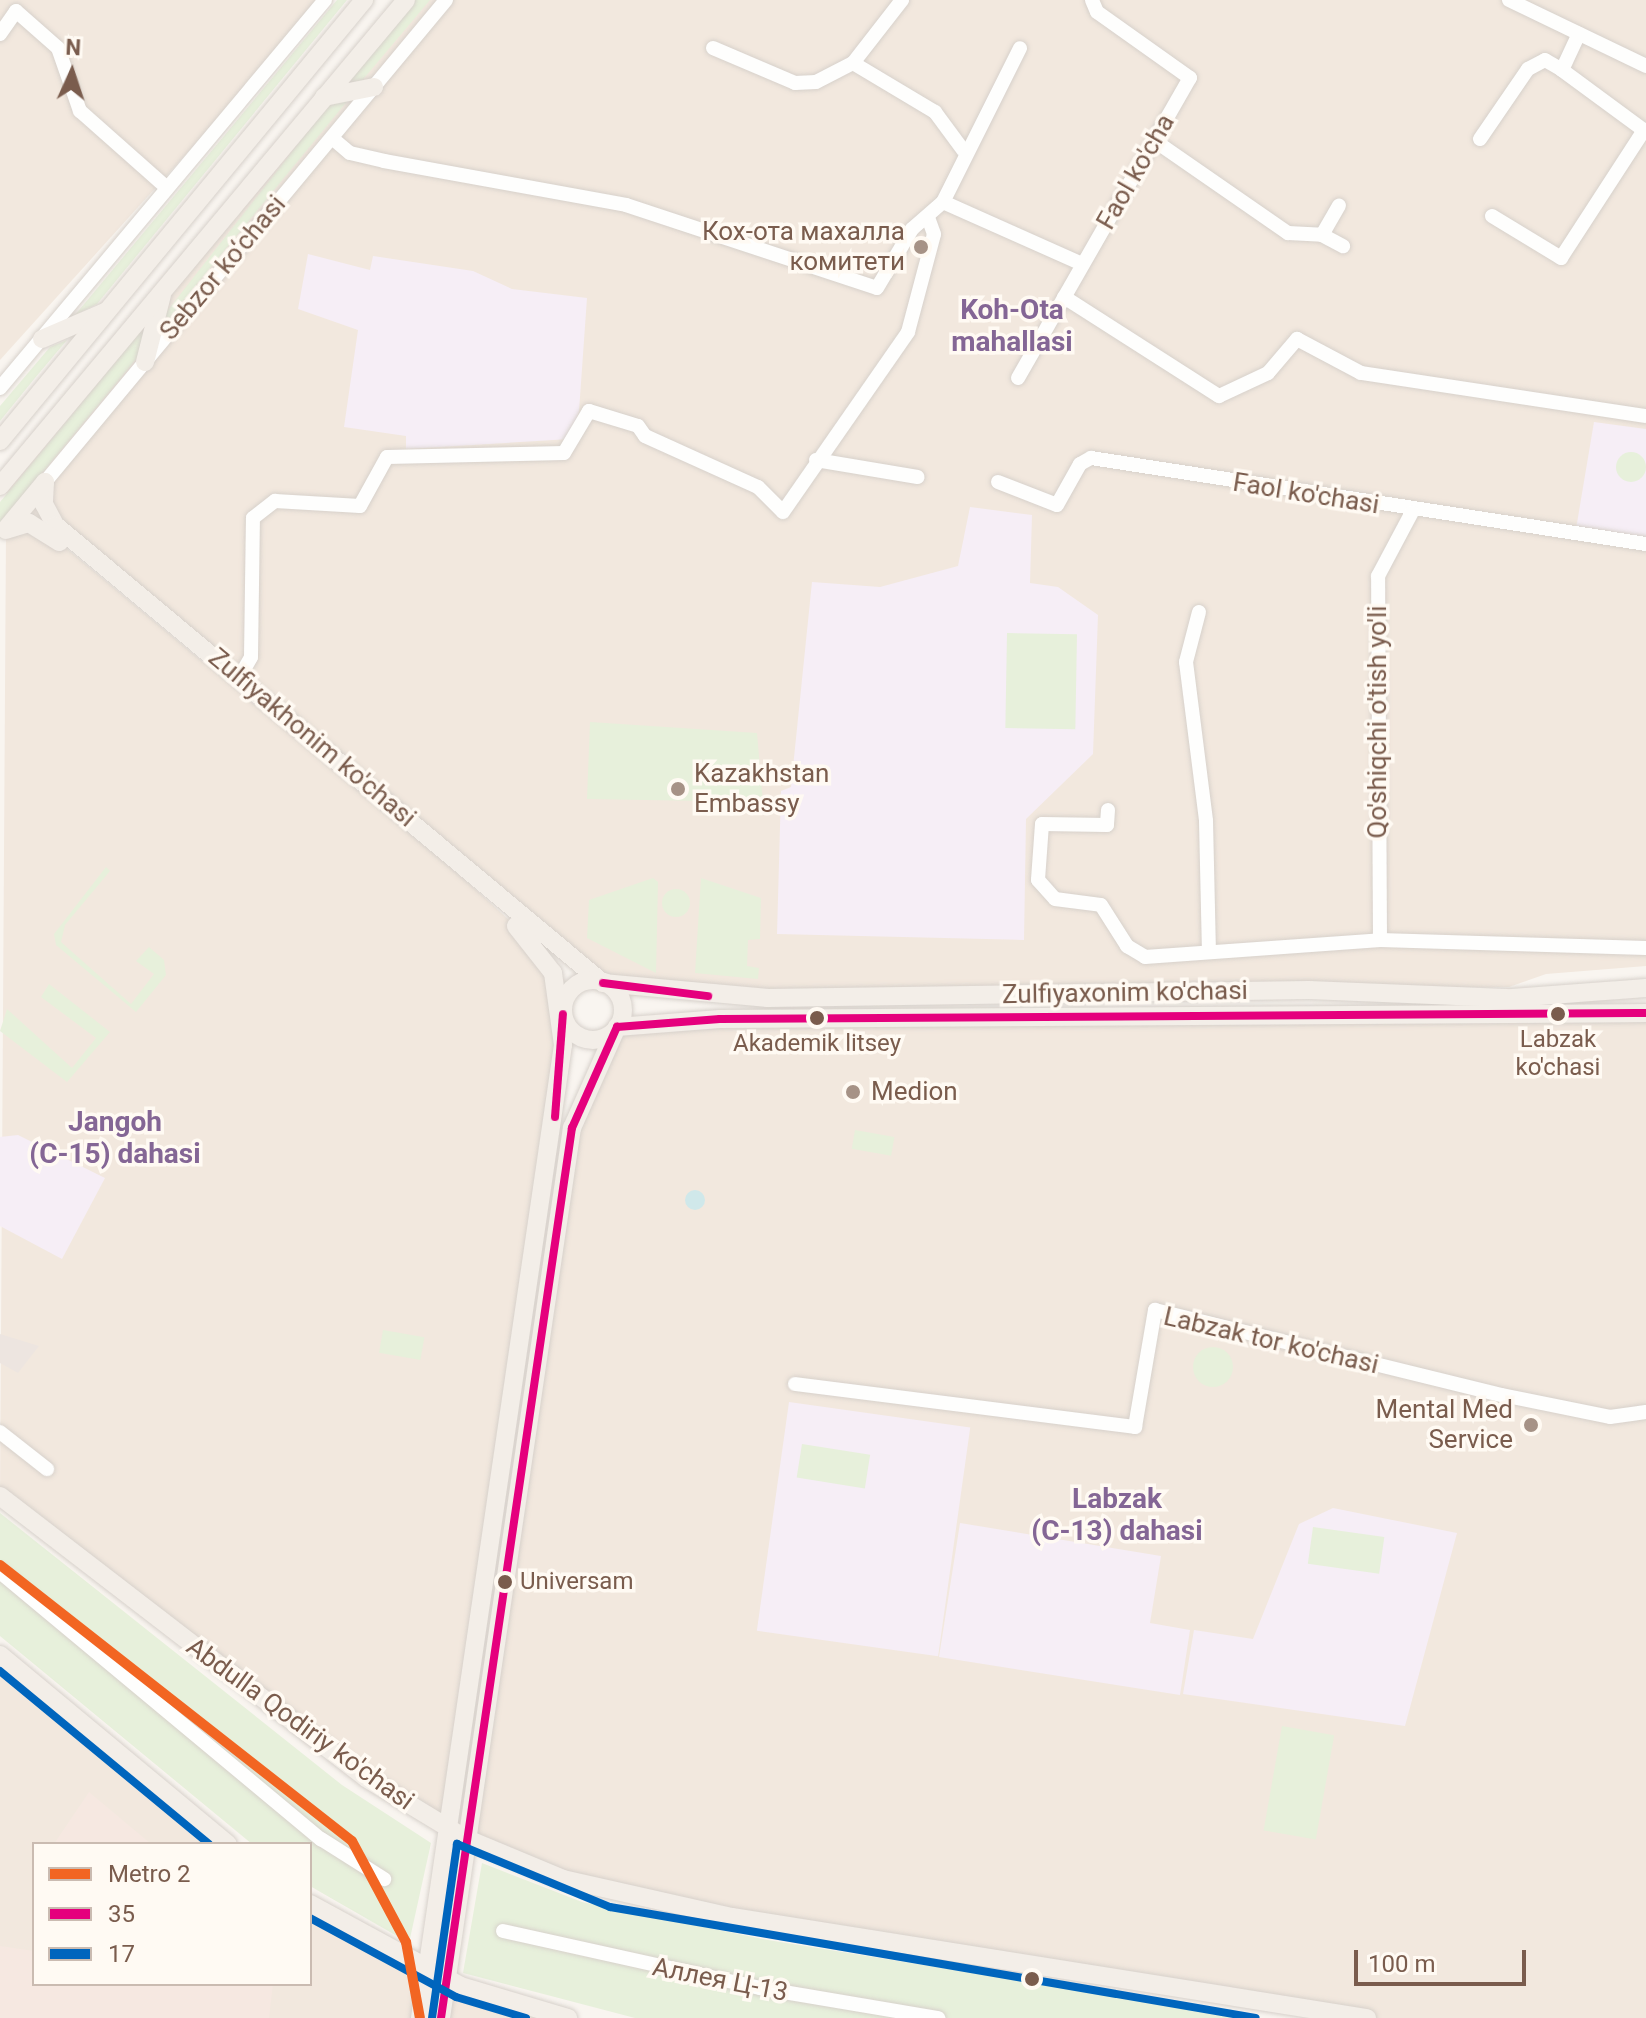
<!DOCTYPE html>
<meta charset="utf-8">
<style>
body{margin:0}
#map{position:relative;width:1646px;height:2018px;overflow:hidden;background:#f9f5f0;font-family:Roboto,sans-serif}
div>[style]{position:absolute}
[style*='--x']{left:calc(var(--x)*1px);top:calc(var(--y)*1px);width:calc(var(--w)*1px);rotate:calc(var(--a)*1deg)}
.residential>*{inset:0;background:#f2e8de}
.commercial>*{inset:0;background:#f6e8e1}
.industrial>*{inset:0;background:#ede5e0}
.education>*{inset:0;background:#f6eef6;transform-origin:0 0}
.green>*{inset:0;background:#e7f0db;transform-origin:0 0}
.round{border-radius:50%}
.water>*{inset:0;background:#d0e8ea}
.roads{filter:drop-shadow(0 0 2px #d7d1cb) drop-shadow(0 0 2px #d7d1cb)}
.minor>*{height:14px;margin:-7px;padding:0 7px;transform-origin:7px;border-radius:7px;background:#fefefd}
.major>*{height:18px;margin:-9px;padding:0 9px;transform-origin:9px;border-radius:9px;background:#f3eee8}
.major>.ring{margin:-9px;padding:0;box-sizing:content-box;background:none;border:18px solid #f3eee8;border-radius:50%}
.bus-1>*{height:8px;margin:-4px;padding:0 4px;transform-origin:4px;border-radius:4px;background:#e5007d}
.bus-2>*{height:8px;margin:-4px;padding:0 4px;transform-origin:4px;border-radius:4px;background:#0065bd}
.metro-1>*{height:10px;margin:-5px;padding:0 5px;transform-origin:5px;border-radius:5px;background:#f26522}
.dots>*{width:22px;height:22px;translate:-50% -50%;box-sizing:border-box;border:4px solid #fffaf3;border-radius:50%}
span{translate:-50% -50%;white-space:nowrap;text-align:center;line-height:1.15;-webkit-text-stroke:7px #fffaf3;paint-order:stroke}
.bus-label{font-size:24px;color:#7a5c4d}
.left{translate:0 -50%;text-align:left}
.street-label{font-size:26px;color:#7a5c4d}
.poi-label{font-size:26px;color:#7a5c4d}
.right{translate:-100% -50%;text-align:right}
.neighbourhood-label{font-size:28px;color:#846695;font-weight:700}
.legend{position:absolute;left:32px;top:1842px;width:280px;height:144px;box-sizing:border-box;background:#fffaf3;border:2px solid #cabbb1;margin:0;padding:10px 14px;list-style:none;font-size:24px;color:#7a5c4d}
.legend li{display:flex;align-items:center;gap:16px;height:40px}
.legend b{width:40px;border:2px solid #cabbb1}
.north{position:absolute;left:32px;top:32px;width:80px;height:80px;-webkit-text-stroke:6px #fffaf3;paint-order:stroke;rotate:3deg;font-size:22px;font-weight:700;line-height:32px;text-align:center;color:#7a5c4d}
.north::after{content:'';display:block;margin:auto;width:28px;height:36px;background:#7a5c4d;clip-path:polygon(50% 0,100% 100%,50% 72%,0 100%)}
.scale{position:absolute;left:1354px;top:1950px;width:172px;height:36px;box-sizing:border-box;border:4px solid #7a5c4d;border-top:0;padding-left:10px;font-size:24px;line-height:28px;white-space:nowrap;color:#7a5c4d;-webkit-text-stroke:6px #fffaf3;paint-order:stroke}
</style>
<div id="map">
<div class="residential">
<i style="clip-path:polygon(0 0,325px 0,0 360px)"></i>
<i style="clip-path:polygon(405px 0,1646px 0,1646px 966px,1546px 974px,1509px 987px,617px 996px,0 488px)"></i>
<i style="clip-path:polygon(6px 530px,48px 533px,463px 878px,532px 941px,563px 1014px,447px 1827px,0 1496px)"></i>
<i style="clip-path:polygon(1646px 1013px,1646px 2018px,1367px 2018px,612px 1895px,465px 1838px,572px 1128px,617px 1027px)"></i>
<i style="clip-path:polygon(0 1655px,228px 1844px,34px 1844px,34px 1984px,310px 1984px,310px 1904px,427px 1969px,420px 2018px,0 2018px)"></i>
<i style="clip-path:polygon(447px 1979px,568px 2018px,441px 2018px)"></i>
</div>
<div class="commercial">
<i style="clip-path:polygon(89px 1792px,151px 1844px,54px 1844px)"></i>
<i style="clip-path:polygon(0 1946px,34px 1951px,34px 1984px,273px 1984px,269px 2018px,0 2018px)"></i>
</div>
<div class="industrial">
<i style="clip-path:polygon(0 1334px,39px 1346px,18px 1373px,0 1363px)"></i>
</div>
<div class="education">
<i style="clip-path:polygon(308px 254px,370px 270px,373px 256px,473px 271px,512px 289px,587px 298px,579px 411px,570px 439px,406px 449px,406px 436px,344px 427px,358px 330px,298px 309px)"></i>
<i style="clip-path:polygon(1594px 422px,1646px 429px,1646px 538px,1576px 529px)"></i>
<i style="clip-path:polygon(970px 507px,1032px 515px,1030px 583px,1058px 587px,1098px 615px,1093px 754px,1026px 819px,1024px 940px,777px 934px,781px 791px,791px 787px,812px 582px,880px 587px,958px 566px)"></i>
<i style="clip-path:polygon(18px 1135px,105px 1178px,62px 1259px,0 1226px,0 1137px)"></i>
<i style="left:789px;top:1402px;width:183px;height:231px;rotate:8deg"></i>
<i style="clip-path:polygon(1333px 1508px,1457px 1533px,1405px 1726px,1183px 1694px,1194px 1630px,1253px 1639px,1299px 1524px)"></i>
<i style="clip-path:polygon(960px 1523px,1161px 1556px,1150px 1623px,1190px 1630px,1180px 1695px,939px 1657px)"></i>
</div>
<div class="green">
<i style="clip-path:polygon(337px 0,347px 0,97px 304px,75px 315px)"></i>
<i style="clip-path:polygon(415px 0,430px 0,360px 83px,343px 87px)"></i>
<i style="clip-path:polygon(349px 99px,169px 318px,164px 315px,331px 102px)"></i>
<i style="clip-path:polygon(147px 324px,142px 352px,0 524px,0 502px)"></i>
<i style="clip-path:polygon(67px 340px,35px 378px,0 421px,0 406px,50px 347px)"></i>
<i class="round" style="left:1616px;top:452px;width:30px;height:30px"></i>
<i style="left:1007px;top:633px;width:70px;height:95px;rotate:1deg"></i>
<i style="clip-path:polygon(590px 722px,757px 733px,763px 802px,587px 799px)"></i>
<i style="clip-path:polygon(106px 867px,110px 871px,65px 925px,61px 942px,131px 1004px,154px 974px,136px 961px,149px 947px,164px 960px,166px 975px,136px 1012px,56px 945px,54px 934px)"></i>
<i style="clip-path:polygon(653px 878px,658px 882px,656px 973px,587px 938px,589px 900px)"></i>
<i style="clip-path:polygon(701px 878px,761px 898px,760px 939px,748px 940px,747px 966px,759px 968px,758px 979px,695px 973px)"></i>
<i class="round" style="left:662px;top:889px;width:28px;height:28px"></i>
<i style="clip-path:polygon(49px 984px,110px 1032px,67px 1082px,0 1031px,7px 1009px,72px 1068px,96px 1038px,41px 997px)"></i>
<i style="left:855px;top:1130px;width:40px;height:19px;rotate:10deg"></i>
<i style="left:383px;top:1330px;width:42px;height:23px;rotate:10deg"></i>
<i class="round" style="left:1193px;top:1347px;width:40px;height:40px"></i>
<i style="left:802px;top:1444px;width:69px;height:34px;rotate:9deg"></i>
<i style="clip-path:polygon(0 1513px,342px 1785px,431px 1843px,409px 1943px,310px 1886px,310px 1844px,252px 1844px,0 1636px)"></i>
<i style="left:1313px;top:1527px;width:72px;height:37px;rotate:8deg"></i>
<i style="left:1282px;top:1726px;width:53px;height:106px;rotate:10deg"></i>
<i style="clip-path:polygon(482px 1863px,582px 1902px,768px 1940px,1253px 2018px,635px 2018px,463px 1973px)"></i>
</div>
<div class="water">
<i class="round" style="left:685px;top:1190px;width:20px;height:20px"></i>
</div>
<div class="roads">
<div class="minor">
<i style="--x:1509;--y:0;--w:152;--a:25.7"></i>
<i style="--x:0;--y:34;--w:28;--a:-55"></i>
<i style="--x:16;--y:11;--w:56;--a:41.4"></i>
<i style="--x:58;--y:48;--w:67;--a:70.8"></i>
<i style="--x:80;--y:111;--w:116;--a:41.5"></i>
<i style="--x:713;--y:48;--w:89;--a:23.1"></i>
<i style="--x:795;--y:83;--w:21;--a:-3"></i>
<i style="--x:816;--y:82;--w:42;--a:-27.2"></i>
<i style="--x:853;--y:63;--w:80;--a:-52.1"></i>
<i style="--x:853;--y:63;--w:96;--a:30.9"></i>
<i style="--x:935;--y:112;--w:47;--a:53.6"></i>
<i style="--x:1562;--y:70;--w:104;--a:36.4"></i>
<i style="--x:332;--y:138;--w:23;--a:40"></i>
<i style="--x:350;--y:153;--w:35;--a:13"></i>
<i style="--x:384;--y:161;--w:246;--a:10.3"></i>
<i style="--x:626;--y:205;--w:264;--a:18.3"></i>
<i style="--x:877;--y:288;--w:69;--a:-59.3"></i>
<i style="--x:912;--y:229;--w:41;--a:-41.1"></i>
<i style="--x:943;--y:202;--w:172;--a:-63.4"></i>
<i style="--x:1480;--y:139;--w:85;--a:-55.6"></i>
<i style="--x:1528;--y:69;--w:19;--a:-28"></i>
<i style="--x:1545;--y:60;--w:20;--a:30"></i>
<i style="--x:1562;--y:70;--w:40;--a:-65"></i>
<i style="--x:1155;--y:141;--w:162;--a:34.7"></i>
<i style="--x:1288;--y:233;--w:34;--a:3"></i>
<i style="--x:1322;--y:235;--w:24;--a:28"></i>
<i style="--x:943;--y:202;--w:152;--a:24"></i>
<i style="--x:1492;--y:216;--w:81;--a:31.3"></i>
<i style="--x:1561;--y:258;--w:153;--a:-57"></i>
<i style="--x:1322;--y:235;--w:34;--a:-60"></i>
<i style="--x:1064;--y:297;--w:184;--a:32.6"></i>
<i style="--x:1219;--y:396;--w:54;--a:-25.1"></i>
<i style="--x:1268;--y:373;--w:45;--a:-49.5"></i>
<i style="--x:1297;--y:339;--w:72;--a:28"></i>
<i style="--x:1361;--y:373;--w:288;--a:8.6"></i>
<i style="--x:1018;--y:378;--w:346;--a:-60.2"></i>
<i style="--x:1190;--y:78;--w:114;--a:-144.6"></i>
<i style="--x:1097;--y:12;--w:13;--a:-113"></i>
<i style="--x:0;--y:388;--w:506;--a:-50.05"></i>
<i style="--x:816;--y:460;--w:103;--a:9.5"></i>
<i style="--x:45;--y:482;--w:627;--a:-50.24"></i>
<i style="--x:998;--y:482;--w:63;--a:21.3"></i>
<i style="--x:1057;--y:505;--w:47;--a:-60.7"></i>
<i style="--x:1080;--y:464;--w:13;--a:-29"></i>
<i style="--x:1091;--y:458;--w:562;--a:8.81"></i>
<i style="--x:1199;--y:612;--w:52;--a:104.6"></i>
<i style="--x:1186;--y:662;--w:160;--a:82.8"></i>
<i style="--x:1206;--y:821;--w:129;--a:88.7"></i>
<i style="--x:239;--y:678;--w:24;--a:-60"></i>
<i style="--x:251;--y:657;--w:139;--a:-89.2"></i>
<i style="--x:253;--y:518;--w:28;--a:-38"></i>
<i style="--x:275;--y:501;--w:85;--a:3.4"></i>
<i style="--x:360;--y:506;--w:56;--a:-61.1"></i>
<i style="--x:387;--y:457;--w:177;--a:-1.3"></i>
<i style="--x:564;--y:453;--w:49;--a:-59.2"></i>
<i style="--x:589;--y:411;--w:51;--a:17"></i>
<i style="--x:638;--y:426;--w:12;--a:55"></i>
<i style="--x:645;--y:436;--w:124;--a:24.3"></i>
<i style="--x:758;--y:487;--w:35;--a:45"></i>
<i style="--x:783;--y:512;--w:219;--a:-55.2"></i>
<i style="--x:908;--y:332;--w:101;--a:-75.1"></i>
<i style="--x:934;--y:234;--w:15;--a:-110"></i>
<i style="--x:1108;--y:810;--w:15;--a:94"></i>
<i style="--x:1107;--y:825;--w:65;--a:-179.1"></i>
<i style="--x:1042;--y:824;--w:56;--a:94.1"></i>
<i style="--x:1038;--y:880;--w:25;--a:48"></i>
<i style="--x:1055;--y:899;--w:46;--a:7.4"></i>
<i style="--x:1101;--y:905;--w:49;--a:57.6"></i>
<i style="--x:1127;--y:946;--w:21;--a:31"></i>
<i style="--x:1145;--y:957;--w:236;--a:-4.1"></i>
<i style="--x:1380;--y:940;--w:266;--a:1.7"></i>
<i style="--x:1380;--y:940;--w:364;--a:-90.3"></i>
<i style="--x:1378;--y:576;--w:72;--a:-62"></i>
<i style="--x:795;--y:1384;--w:343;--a:7.2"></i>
<i style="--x:1135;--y:1427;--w:119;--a:-80.3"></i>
<i style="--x:1155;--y:1310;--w:357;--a:13.8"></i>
<i style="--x:1502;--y:1395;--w:110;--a:11.5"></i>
<i style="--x:1610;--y:1417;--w:36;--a:-8"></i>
<i style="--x:0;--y:1432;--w:60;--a:38.2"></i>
<i style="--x:0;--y:1572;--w:418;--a:39.8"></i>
<i style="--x:321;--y:1839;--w:75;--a:32.4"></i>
<i style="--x:503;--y:1931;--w:263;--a:12.5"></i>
<i style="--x:760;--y:1988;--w:181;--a:9.6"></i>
</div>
<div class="major">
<i style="--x:324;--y:97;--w:51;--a:-11.3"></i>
<i style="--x:42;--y:339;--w:69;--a:-23.2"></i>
<i style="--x:145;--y:362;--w:69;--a:-75.8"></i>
<i style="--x:0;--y:441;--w:572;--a:-50.46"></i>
<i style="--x:45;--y:482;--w:22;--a:93"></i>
<i style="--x:44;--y:504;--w:24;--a:62"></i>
<i style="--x:55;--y:525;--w:714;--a:39.89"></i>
<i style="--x:603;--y:983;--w:166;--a:5.2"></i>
<i style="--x:768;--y:998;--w:541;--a:-0.85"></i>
<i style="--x:1309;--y:990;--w:203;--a:2.3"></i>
<i style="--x:1512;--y:998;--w:134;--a:-4.3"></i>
<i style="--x:0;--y:486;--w:633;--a:-50.12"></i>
<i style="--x:6;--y:529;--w:61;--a:-50.3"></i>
<i style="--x:6;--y:530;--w:24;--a:-17"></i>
<i style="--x:29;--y:523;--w:36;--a:32"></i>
<i class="ring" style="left:563px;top:980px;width:42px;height:42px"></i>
<i style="--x:0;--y:1496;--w:462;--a:37.6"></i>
<i style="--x:366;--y:1778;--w:116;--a:31.2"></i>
<i style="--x:465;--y:1838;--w:106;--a:22.7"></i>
<i style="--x:563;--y:1879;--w:173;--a:12.7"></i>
<i style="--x:732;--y:1917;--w:643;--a:9.04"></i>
<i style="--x:0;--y:1655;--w:296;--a:39.7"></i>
<i style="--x:310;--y:1904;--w:172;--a:28.5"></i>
<i style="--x:461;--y:1986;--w:112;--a:16.7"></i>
<i style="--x:420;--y:2018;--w:983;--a:-81.64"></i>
<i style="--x:563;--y:1045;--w:73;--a:-97.9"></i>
<i style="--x:553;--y:973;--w:60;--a:-128.2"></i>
<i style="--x:441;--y:2018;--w:900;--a:-81.63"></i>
<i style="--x:572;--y:1128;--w:111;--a:-66"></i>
<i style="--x:617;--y:1027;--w:103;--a:-4.4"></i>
<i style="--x:720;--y:1019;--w:926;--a:-0.37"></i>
</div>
</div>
<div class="bus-1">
<i style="--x:603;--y:983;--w:106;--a:7.1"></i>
<i style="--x:555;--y:1117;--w:103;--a:-85.6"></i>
<i style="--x:441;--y:2018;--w:900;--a:-81.63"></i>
<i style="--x:572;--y:1128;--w:111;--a:-66"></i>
<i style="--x:617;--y:1027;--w:103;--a:-4.4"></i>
<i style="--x:720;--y:1019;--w:926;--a:-0.37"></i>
</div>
<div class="bus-2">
<i style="--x:0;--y:1671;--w:271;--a:39.6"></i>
<i style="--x:310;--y:1918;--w:166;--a:28.4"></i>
<i style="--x:456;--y:1997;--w:73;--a:16.7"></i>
<i style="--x:432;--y:2018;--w:176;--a:-81.8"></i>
<i style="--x:457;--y:1844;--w:165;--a:22.4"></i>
<i style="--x:610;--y:1907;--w:655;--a:9.75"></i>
</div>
<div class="metro-1">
<i style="--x:0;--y:1565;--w:447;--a:38.1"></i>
<i style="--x:352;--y:1841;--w:115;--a:61.9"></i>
<i style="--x:406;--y:1942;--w:77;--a:79.6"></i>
</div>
<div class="dots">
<i style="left:921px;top:247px;background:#a69286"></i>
<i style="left:678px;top:789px;background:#a69286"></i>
<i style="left:1558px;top:1014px;background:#7a5c4d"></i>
<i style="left:817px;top:1018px;background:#7a5c4d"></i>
<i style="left:853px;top:1092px;background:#a69286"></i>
<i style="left:1531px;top:1425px;background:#a69286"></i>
<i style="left:505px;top:1582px;background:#7a5c4d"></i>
<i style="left:1032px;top:1979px;background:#7a5c4d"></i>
</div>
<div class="bus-label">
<span style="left:1558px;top:1054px">Labzak<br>ko'chasi</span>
<span style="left:817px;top:1044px">Akademik litsey</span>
<span class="left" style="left:520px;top:1582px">Universam</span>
</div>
<div class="street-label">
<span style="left:1136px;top:172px;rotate:-60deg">Faol ko'cha</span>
<span style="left:223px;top:268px;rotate:-50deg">Sebzor ko‘chasi</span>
<span style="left:1306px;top:494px;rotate:9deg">Faol ko'chasi</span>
<span style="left:1378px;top:722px;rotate:-90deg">Qo'shiqchi o'tish yo'li</span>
<span style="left:312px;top:738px;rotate:40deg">Zulfiyakhonim ko'chasi</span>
<span style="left:1125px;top:993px;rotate:-1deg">Zulfiyaxonim ko'chasi</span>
<span style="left:1271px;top:1341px;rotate:13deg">Labzak tor ko'chasi</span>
<span style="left:300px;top:1724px;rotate:36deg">Abdulla Qodiriy ko'chasi</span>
<span style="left:720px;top:1980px;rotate:11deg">Аллея Ц-13</span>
</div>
<div class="poi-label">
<span class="right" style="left:905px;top:247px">Кох-ота махалла<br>комитети</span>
<span class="left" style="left:694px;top:789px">Kazakhstan<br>Embassy</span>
<span class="left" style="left:871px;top:1092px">Medion</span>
<span class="right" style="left:1513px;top:1425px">Mental Med<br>Service</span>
</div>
<div class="neighbourhood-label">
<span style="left:1012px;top:326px">Koh-Ota<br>mahallasi</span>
<span style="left:115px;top:1138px">Jangoh<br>(C-15) dahasi</span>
<span style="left:1117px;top:1515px">Labzak<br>(C-13) dahasi</span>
</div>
<ul class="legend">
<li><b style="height:10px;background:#f26522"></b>Metro 2</li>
<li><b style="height:10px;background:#e5007d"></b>35</li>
<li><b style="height:10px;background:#0065bd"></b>17</li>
</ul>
<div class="north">N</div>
<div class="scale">100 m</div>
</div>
